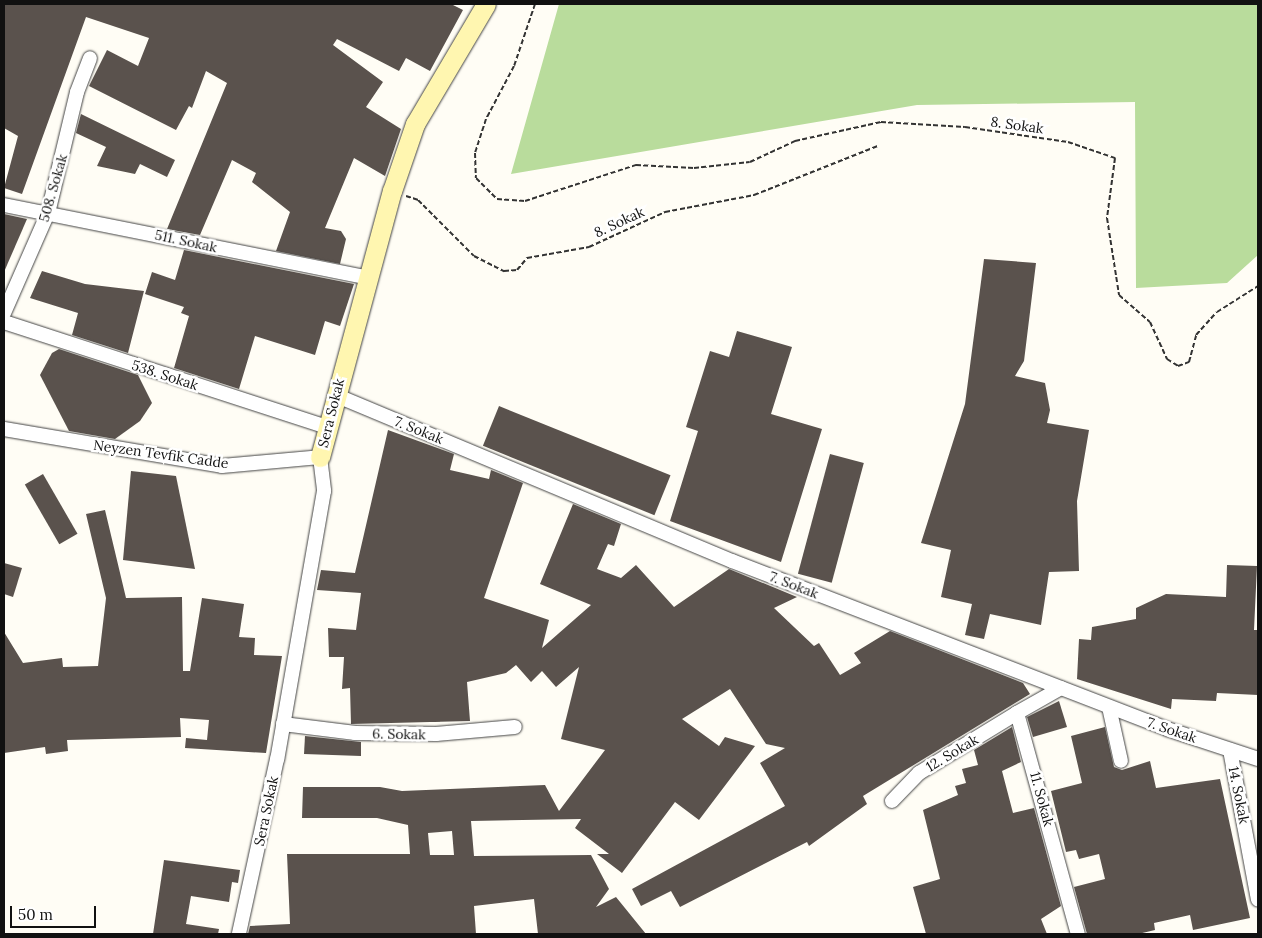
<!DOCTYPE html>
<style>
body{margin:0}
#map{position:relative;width:1262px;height:938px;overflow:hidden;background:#fffdf5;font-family:Lora,serif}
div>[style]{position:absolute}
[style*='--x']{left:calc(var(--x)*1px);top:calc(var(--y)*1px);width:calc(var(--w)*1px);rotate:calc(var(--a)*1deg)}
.forest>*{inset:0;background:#b9dc9c}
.building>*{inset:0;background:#5a524d;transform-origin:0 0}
.path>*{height:2px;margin-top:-1px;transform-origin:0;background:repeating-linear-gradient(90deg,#333 0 5px,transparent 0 7.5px)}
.roads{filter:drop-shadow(0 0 1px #444) drop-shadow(0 0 1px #444)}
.street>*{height:14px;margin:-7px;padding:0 7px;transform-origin:7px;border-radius:7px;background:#fff}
.secondary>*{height:19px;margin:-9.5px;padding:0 9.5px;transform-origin:9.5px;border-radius:9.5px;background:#fff6b0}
span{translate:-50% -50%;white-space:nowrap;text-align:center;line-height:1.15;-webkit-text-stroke:5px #fff;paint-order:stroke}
.street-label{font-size:14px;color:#111}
.frame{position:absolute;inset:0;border:5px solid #111;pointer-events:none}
.scale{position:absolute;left:10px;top:906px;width:86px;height:22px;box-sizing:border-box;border:2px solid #111;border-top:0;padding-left:6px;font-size:15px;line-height:18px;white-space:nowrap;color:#111;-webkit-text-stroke:4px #fff;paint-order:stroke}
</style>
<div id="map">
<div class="forest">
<i style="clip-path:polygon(559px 4px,1258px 4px,1258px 255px,1227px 283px,1136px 288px,1135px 102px,917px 105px,511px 174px)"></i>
</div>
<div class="building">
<i style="clip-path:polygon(4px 4px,451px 4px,463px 10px,430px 71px,406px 58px,399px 71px,337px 39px,333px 45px,383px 82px,366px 107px,401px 129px,385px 176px,354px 158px,325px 228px,341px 231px,346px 239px,340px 264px,276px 251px,290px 212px,252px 182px,256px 173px,232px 160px,200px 235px,167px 229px,227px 83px,206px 71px,192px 108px,189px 106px,176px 130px,89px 86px,107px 50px,138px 66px,149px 38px,86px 17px,22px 194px,4px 188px,18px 136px,4px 128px)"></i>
<i style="clip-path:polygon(81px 114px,175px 160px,167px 177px,140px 164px,135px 174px,97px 166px,106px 147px,76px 133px)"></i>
<i style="clip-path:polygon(4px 214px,27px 219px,4px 272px)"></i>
<i style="clip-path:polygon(184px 250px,354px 284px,340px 326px,325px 321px,315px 355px,255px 336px,239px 389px,174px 368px,189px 316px,181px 313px,184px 307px,145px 294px,152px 272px,175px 280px)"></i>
<i style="clip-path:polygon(984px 259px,1036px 263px,1024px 361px,1015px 376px,1045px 383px,1050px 410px,1047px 423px,1089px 430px,1077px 501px,1079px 571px,1049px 572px,1041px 625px,990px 614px,984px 639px,965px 635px,972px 604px,941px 597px,951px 550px,921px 543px,965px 404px)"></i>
<i style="clip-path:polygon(42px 271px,85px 284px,144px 291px,128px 353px,72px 335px,78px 313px,30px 298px)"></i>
<i style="clip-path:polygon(737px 331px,792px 347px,771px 414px,822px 429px,781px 562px,670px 521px,698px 431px,686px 427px,710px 351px,729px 357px)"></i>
<i style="clip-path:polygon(59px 349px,138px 375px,152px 403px,140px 421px,115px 439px,69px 431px,40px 375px,52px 353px)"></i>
<i style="left:499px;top:406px;width:185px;height:43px;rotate:22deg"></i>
<i style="clip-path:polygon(evenodd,388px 430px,454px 454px,450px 470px,489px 479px,491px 470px,523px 483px,484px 598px,549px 620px,542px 648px,591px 605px,540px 584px,573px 504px,621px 524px,614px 546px,608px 544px,597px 569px,621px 578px,636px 565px,674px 607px,729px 569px,797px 597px,774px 608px,814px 646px,819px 643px,840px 675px,861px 663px,854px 653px,890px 631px,1023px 683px,1030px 694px,863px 796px,867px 804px,809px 846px,807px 842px,680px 907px,671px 891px,641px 906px,632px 889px,785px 806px,760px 763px,785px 748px,766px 744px,730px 689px,682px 719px,719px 746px,725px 737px,755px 746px,699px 820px,675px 802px,622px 873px,597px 854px,609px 854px,575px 828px,581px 819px,471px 821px,474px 856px,591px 855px,609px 889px,596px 907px,616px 897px,646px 934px,538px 934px,534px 899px,474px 906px,476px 934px,248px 934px,250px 926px,290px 924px,287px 854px,410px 854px,408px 825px,377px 818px,302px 818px,303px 787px,380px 787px,402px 791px,545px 785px,559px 811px,605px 750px,561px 739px,579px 667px,556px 687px,542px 671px,531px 682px,516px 665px,506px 673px,467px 682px,470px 721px,351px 724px,350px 688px,342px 689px,344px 657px,329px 657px,328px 628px,356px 630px,361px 593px,317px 590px,321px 570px,355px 573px,388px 430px,452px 831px,454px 855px,430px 855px,428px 833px,452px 831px)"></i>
<i style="left:830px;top:454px;width:35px;height:124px;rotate:15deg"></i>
<i style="clip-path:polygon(131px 471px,176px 476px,195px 569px,123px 560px)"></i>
<i style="left:43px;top:474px;width:69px;height:21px;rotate:60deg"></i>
<i style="clip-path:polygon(105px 510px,126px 598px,182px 597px,183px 671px,190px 671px,202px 598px,244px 604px,239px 637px,255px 638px,254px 655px,282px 656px,266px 753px,185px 748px,186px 738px,207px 740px,209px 720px,180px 718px,181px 737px,67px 740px,68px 751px,46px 754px,45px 747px,4px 753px,4px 632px,23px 663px,62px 658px,63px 667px,98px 666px,106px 598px,86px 514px)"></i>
<i style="clip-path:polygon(4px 563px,22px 568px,13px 597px,4px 594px)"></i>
<i style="clip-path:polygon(1227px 565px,1257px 566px,1254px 630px,1258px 630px,1258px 695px,1217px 693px,1216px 701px,1172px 699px,1171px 709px,1077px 679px,1079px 639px,1091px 640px,1092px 627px,1136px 619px,1136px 608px,1166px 594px,1226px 597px)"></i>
<i style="clip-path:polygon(1059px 701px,1067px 727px,1033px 737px,1027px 717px)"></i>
<i style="clip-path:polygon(1012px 727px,1021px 762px,1002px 771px,1013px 813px,1034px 808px,1061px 906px,1041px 919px,1047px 934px,926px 934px,913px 887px,940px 879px,923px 810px,958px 795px,955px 786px,966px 783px,962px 769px,978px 765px,974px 750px)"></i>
<i style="clip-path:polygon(1105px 727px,1114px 767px,1122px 770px,1150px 761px,1156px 788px,1220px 779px,1250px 918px,1193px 930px,1190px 915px,1154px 923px,1155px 930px,1138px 934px,1087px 934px,1074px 887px,1105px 879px,1099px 854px,1079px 859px,1076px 850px,1066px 852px,1051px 791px,1082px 783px,1071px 736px)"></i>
<i style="clip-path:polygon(305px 736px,361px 742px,361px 756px,304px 754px)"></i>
<i style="clip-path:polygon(164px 860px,240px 870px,238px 883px,232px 882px,229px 902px,191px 896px,186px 924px,219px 929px,218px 934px,153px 934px)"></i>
</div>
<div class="path">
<i style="--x:535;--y:4;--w:65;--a:108.7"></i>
<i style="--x:514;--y:66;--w:60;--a:117.8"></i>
<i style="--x:486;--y:119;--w:36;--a:108"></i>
<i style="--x:475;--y:153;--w:25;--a:88"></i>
<i style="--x:476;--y:178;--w:30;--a:45"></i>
<i style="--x:497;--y:199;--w:28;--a:4"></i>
<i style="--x:525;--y:201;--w:117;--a:-18"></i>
<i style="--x:636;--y:165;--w:58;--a:3"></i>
<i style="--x:694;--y:168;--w:56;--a:-6.1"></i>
<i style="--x:750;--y:162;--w:50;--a:-25"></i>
<i style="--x:795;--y:141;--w:88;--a:-12.5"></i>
<i style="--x:881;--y:122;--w:84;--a:3.4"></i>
<i style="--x:965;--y:127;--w:104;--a:8.3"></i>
<i style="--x:1068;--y:142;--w:50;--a:18.8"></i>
<i style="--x:1115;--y:158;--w:61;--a:97.6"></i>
<i style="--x:1107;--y:218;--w:78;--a:81.1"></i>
<i style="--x:1119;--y:295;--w:41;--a:41.1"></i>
<i style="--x:1150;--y:322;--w:41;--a:65.3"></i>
<i style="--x:1167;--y:359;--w:13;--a:32"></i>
<i style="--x:1178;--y:366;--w:12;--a:-20"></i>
<i style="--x:1189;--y:362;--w:28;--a:-75"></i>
<i style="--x:1196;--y:335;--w:31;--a:-48"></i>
<i style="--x:1217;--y:312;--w:49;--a:-32.4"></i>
<i style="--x:406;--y:196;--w:13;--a:18"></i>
<i style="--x:418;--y:200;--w:79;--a:45"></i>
<i style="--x:474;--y:256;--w:34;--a:27"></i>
<i style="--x:504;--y:271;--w:13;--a:-4"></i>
<i style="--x:517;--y:270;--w:16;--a:-50"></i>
<i style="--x:527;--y:258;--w:63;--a:-10.1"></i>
<i style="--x:589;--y:247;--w:84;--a:-24.7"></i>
<i style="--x:665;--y:212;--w:91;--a:-10.8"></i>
<i style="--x:754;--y:195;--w:133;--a:-21.6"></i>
</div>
<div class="roads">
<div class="street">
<i style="--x:4;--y:205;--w:371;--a:11.3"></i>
<i style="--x:4;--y:313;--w:109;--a:-66.3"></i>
<i style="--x:48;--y:213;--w:124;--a:-76.5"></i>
<i style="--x:77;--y:92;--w:36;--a:-69"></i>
<i style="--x:4;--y:322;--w:340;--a:18"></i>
<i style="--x:335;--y:395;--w:430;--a:22.7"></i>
<i style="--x:732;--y:561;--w:466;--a:21.1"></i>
<i style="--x:1167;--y:729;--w:96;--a:18.2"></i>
<i style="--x:4;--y:429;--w:221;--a:9.6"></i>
<i style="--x:222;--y:466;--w:98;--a:-5.2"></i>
<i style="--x:320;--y:457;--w:34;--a:83"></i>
<i style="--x:324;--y:491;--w:272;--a:99.9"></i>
<i style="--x:277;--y:759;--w:179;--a:102.3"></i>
<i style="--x:1061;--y:688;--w:51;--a:150.4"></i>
<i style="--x:1017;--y:713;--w:229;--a:74.6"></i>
<i style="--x:1109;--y:707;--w:55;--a:77.5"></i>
<i style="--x:283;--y:724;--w:73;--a:7.1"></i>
<i style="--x:355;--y:733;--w:81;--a:0.7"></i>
<i style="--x:436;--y:734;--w:79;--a:-5.1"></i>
<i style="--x:1230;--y:750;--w:152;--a:79.4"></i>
<i style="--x:892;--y:801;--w:39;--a:-46"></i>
<i style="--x:919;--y:773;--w:115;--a:-31.5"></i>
</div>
<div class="secondary">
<i style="--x:320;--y:457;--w:276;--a:-74.9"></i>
<i style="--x:392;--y:191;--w:71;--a:-71.1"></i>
<i style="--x:415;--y:124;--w:139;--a:-59.4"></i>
</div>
</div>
<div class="street-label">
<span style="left:1017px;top:125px;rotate:8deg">8. Sokak</span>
<span style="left:53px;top:188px;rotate:-74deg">508. Sokak</span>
<span style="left:619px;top:222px;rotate:-25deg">8. Sokak</span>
<span style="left:186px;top:241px;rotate:12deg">511. Sokak</span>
<span style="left:165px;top:375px;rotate:18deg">538. Sokak</span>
<span style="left:331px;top:413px;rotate:-76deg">Sera Sokak</span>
<span style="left:419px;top:430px;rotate:22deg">7. Sokak</span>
<span style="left:161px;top:454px;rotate:8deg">Neyzen Tevfik Cadde</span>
<span style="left:794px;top:585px;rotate:21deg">7. Sokak</span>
<span style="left:1172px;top:730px;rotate:19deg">7. Sokak</span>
<span style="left:399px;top:734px;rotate:1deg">6. Sokak</span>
<span style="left:952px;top:753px;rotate:-31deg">12. Sokak</span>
<span style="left:1239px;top:795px;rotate:79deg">14. Sokak</span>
<span style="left:1042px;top:799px;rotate:75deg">11. Sokak</span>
<span style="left:266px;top:811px;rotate:-78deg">Sera Sokak</span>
</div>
<div class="frame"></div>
<div class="scale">50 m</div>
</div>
